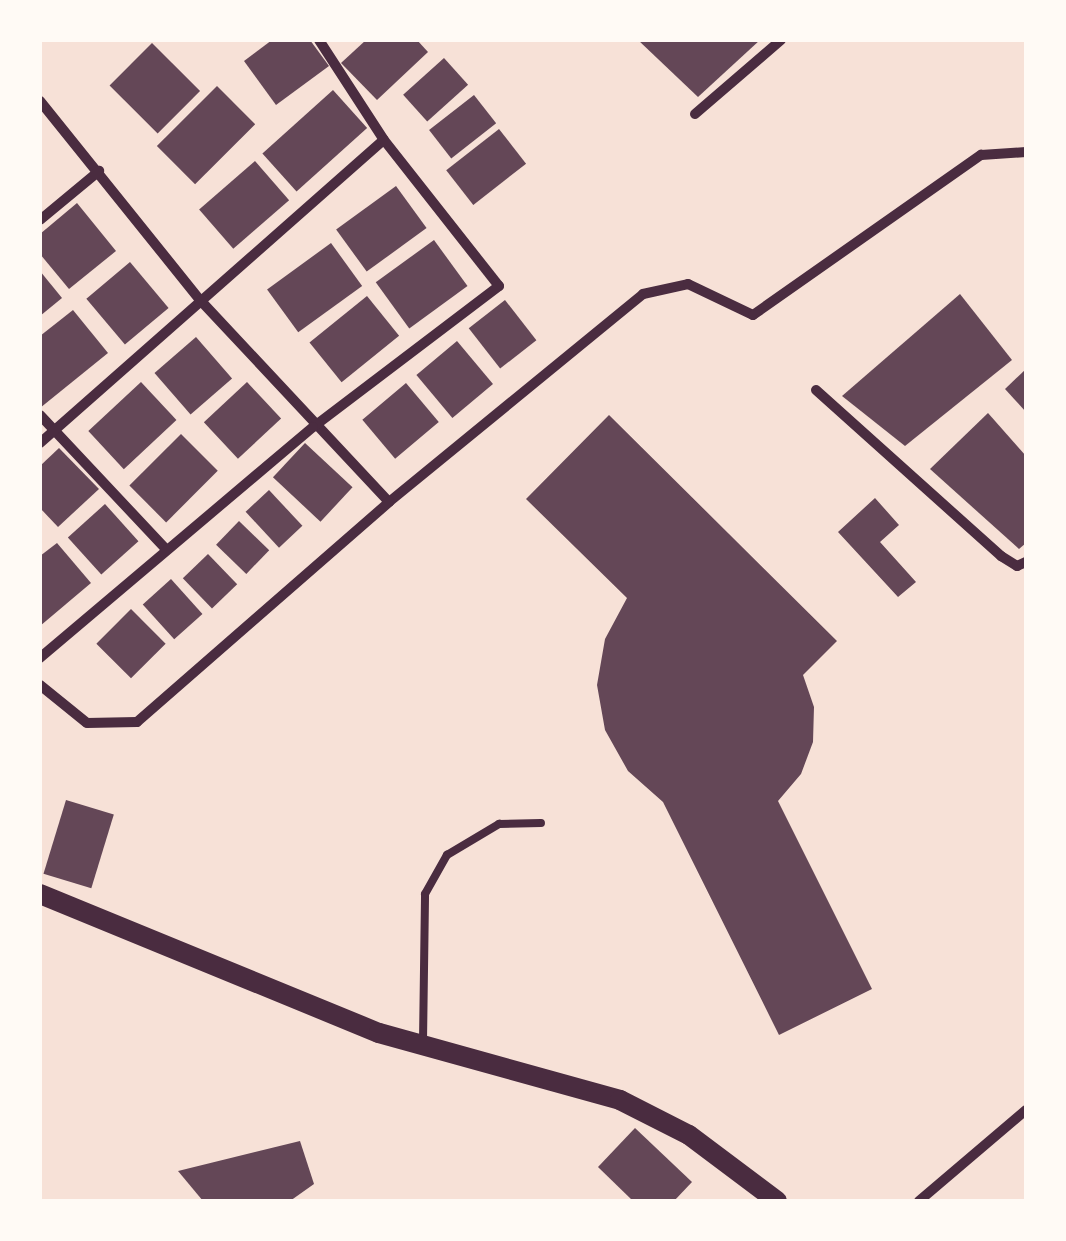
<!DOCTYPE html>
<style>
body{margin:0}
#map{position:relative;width:1066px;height:1241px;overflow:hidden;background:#f7e1d7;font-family:"DM Sans",sans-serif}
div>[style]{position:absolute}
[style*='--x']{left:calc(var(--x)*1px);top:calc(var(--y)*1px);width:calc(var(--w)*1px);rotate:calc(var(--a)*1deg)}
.building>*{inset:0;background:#644757;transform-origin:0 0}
.service>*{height:8px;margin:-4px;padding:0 4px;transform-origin:4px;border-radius:4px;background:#4a2c40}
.minor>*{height:10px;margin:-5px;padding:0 5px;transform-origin:5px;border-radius:5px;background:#4a2c40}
.secondary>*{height:20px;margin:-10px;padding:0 10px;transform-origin:10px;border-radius:10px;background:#4a2c40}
span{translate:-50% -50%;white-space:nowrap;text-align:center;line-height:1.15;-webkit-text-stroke:10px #fffaf5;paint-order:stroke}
.frame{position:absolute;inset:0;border:42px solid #fffaf5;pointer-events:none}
</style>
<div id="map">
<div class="building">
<i style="clip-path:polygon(272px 40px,310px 40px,329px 66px,276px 105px,244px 61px)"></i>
<i style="clip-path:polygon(366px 40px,417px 40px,428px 52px,377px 100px,341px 63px)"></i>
<i style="clip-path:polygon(638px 40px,760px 40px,698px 97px)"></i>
<i style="left:152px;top:43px;width:68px;height:60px;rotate:45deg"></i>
<i style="left:444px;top:58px;width:36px;height:55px;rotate:48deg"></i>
<i style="left:217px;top:86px;width:54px;height:85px;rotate:45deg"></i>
<i style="left:333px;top:90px;width:51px;height:95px;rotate:48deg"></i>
<i style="left:474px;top:95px;width:36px;height:57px;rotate:52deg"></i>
<i style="left:499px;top:129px;width:44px;height:67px;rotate:52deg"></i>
<i style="left:255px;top:161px;width:52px;height:74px;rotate:49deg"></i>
<i style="left:396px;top:186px;width:52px;height:74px;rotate:54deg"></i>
<i style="clip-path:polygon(77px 203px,116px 251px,69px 289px,40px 254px,40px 234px)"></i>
<i style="left:434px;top:240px;width:57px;height:72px;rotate:54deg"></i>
<i style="left:331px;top:243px;width:53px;height:79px;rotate:54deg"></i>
<i style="left:130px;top:262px;width:60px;height:57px;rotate:50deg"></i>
<i style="clip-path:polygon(40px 271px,62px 298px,40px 316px)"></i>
<i style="clip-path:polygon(960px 294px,1012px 360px,905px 446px,842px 396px)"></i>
<i style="left:367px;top:296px;width:51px;height:74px;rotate:51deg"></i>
<i style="left:505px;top:300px;width:51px;height:46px;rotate:52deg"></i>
<i style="clip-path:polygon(73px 310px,108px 353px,40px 408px,40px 336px)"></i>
<i style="left:196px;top:337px;width:55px;height:55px;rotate:49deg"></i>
<i style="left:457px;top:341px;width:56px;height:53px;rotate:50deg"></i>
<i style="clip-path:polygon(1026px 369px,1026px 412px,1005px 389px)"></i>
<i style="left:141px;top:382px;width:52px;height:72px;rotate:47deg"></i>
<i style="left:247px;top:382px;width:50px;height:59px;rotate:47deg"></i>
<i style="left:406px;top:383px;width:51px;height:57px;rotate:50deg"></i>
<i style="clip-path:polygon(988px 413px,1026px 456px,1026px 543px,1019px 549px,930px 469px)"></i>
<i style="clip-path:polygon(609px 415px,837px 641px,803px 675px,814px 707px,813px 742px,801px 774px,778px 801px,872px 989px,779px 1035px,663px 802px,628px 771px,605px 730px,597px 685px,605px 639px,627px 598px,526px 499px)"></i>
<i style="left:181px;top:434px;width:52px;height:73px;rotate:45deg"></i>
<i style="left:305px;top:443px;width:65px;height:47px;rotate:43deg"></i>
<i style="clip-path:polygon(59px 448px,99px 489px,58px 527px,40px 508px,40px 466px)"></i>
<i style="left:269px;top:490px;width:49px;height:32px;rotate:47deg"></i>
<i style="clip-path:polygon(875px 498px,899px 525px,880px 542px,916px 582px,898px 597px,838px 532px)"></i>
<i style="left:105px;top:504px;width:50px;height:50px;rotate:48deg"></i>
<i style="left:239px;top:521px;width:42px;height:33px;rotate:44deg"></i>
<i style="clip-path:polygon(57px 543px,91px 583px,40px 626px,40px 556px)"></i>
<i style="left:208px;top:554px;width:42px;height:35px;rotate:46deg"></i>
<i style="left:171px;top:579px;width:47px;height:38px;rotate:48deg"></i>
<i style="left:131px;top:609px;width:49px;height:49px;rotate:45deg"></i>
<i style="left:66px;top:800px;width:50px;height:77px;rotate:17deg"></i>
<i style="clip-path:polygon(635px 1128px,692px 1182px,674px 1201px,633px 1201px,598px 1167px)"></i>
<i style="clip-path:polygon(300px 1141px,314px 1184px,290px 1201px,203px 1201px,178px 1171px)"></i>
</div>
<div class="service">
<i style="--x:423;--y:1041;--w:147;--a:-89.2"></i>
<i style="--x:425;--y:894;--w:45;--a:-60.6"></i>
<i style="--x:447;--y:855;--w:61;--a:-30.8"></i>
<i style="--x:499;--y:824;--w:42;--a:-1.4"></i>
</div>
<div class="minor">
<i style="--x:319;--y:40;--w:119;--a:57"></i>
<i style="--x:40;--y:101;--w:257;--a:51.2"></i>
<i style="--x:201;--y:301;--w:275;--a:46.9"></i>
<i style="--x:389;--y:502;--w:328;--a:-39.3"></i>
<i style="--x:643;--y:294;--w:46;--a:-12.5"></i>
<i style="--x:688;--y:284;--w:72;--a:25.5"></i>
<i style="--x:753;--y:315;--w:279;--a:-35.1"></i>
<i style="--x:981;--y:155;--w:45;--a:-3.8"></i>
<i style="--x:695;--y:114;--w:113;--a:-40.7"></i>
<i style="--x:40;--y:220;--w:77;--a:-39.7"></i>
<i style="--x:816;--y:390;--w:249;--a:41.9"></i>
<i style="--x:1001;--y:556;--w:19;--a:32"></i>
<i style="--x:1017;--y:566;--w:10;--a:-24"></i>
<i style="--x:40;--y:415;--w:184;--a:46.8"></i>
<i style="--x:40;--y:443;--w:458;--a:-41.4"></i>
<i style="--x:384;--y:140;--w:186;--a:51.8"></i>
<i style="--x:499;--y:286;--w:233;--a:142.8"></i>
<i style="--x:313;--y:427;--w:358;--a:139.8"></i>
<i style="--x:40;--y:685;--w:60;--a:39"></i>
<i style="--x:87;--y:723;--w:50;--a:-1.1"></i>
<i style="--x:137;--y:722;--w:335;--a:-41.1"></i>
<i style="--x:919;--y:1201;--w:140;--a:-40.4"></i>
</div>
<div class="secondary">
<i style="--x:40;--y:894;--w:366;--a:22.3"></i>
<i style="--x:379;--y:1033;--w:250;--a:15.5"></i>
<i style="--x:620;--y:1100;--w:77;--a:26.9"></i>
<i style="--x:689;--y:1135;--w:110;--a:36.9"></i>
</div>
<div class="frame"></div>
</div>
